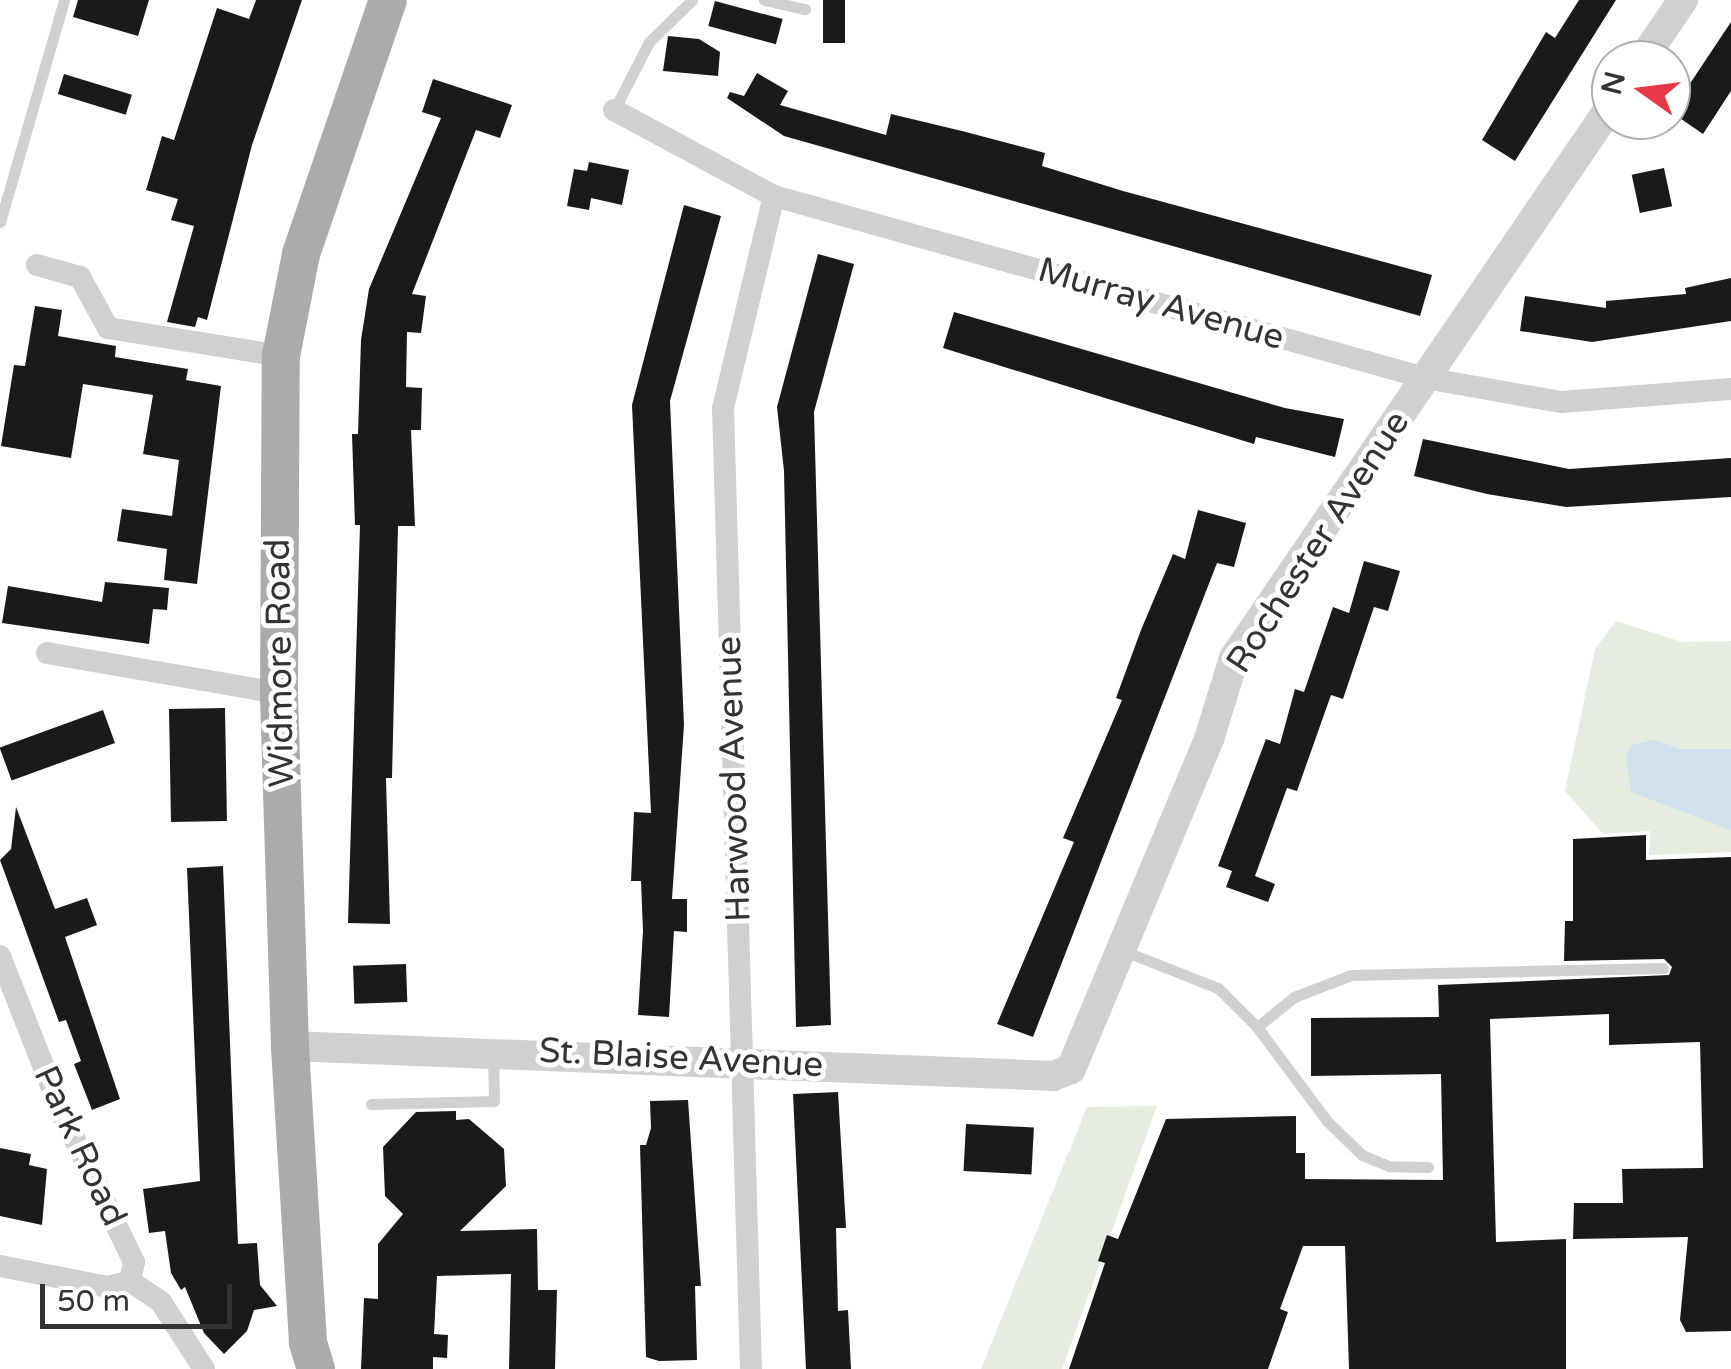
<!DOCTYPE html>
<style>
body{margin:0}
#map{position:relative;width:1731px;height:1369px;overflow:hidden;background:#fff;font-family:"Varela Round",sans-serif}
div>[style]{position:absolute}
[style*='--x']{left:calc(var(--x)*1px);top:calc(var(--y)*1px);width:calc(var(--w)*1px);rotate:calc(var(--a)*1deg)}
.green>*{inset:0;background:#e6ecdf}
.water>*{inset:0;background:#cfe2ee}
.building>*{inset:0;background:#1a1a1a;transform-origin:0 0}
.service>*{height:11px;margin:-5.5px;padding:0 5.5px;transform-origin:5.5px;border-radius:5.5px;background:#d0d0d0}
.minor>*{height:22px;margin:-11px;padding:0 11px;transform-origin:11px;border-radius:11px;background:#d0d0d0}
.tertiary>*{height:30px;margin:-15px;padding:0 15px;transform-origin:15px;border-radius:15px;background:#d0d0d0}
.primary>*{height:38px;margin:-19px;padding:0 19px;transform-origin:19px;border-radius:19px;background:#ababab}
span{translate:-50% -50%;white-space:nowrap;text-align:center;line-height:1.15;-webkit-text-stroke:10px #fff;paint-order:stroke}
.street-label{font-size:35px;color:#333}
.north{position:absolute;left:1591px;top:40px;width:100px;height:100px;box-sizing:border-box;background:#fff;border:2px solid #adadad;border-radius:50%;rotate:284deg;font-size:28px;font-weight:700;line-height:40px;text-align:center;color:#333}
.north::after{content:'';display:block;margin:auto;width:35px;height:45px;background:#e63946;clip-path:polygon(50% 0,100% 100%,50% 72%,0 100%)}
.scale{position:absolute;left:40px;top:1284px;width:192px;height:45px;box-sizing:border-box;border:5px solid #333;border-top:0;padding-left:12px;font-size:30px;line-height:35px;white-space:nowrap;color:#333;-webkit-text-stroke:8px #fff;paint-order:stroke}
</style>
<div id="map">
<div class="green">
<i style="clip-path:polygon(1616px 621px,1682px 642px,1731px 641px,1731px 852px,1649px 855px,1650px 831px,1603px 834px,1565px 791px,1595px 649px)"></i>
<i style="clip-path:polygon(1157px 1106px,1062px 1369px,981px 1369px,1087px 1107px)"></i>
</div>
<div class="water">
<i style="clip-path:polygon(1654px 740px,1681px 749px,1731px 749px,1731px 830px,1631px 792px,1626px 755px,1632px 745px)"></i>
</div>
<div class="building">
<i style="clip-path:polygon(78px 0,149px 0,138px 36px,73px 17px)"></i>
<i style="clip-path:polygon(256px 0,302px 0,252px 145px,207px 320px,198px 317px,195px 327px,167px 322px,194px 226px,171px 220px,178px 199px,146px 190px,162px 136px,174px 140px,217px 8px,249px 19px)"></i>
<i style="left:823px;top:0;width:22px;height:43px"></i>
<i style="clip-path:polygon(1579px 0,1616px 0,1515px 161px,1482px 140px,1546px 32px,1555px 38px)"></i>
<i style="left:715px;top:1px;width:70px;height:26px;rotate:15deg"></i>
<i style="clip-path:polygon(1731px 22px,1731px 91px,1703px 134px,1671px 112px)"></i>
<i style="clip-path:polygon(668px 36px,699px 39px,720px 52px,718px 76px,663px 71px)"></i>
<i style="clip-path:polygon(757px 73px,788px 91px,780px 105px,886px 135px,891px 114px,962px 131px,1045px 153px,1042px 166px,1123px 191px,1432px 275px,1420px 316px,784px 136px,727px 98px,730px 92px,744px 96px)"></i>
<i style="left:64px;top:74px;width:71px;height:21px;rotate:17deg"></i>
<i style="clip-path:polygon(433px 79px,512px 105px,500px 138px,476px 130px,412px 294px,426px 296px,421px 333px,407px 332px,406px 387px,422px 388px,421px 430px,411px 430px,415px 526px,398px 526px,392px 778px,386px 778px,390px 924px,348px 923px,360px 525px,355px 525px,352px 434px,358px 434px,361px 340px,369px 289px,441px 118px,422px 112px)"></i>
<i style="clip-path:polygon(589px 162px,629px 170px,622px 205px,591px 198px,589px 210px,567px 206px,574px 169px,587px 171px)"></i>
<i style="left:1664px;top:168px;width:39px;height:33px;rotate:78deg"></i>
<i style="clip-path:polygon(684px 205px,721px 216px,670px 401px,684px 725px,672px 899px,687px 899px,687px 932px,674px 931px,669px 1017px,638px 1015px,643px 931px,641px 881px,631px 881px,634px 812px,651px 813px,632px 405px)"></i>
<i style="clip-path:polygon(818px 254px,854px 264px,814px 412px,831px 1025px,796px 1027px,784px 471px,777px 407px)"></i>
<i style="clip-path:polygon(1731px 278px,1731px 321px,1592px 342px,1520px 331px,1525px 296px,1606px 308px,1606px 301px,1686px 294px,1685px 288px)"></i>
<i style="clip-path:polygon(35px 306px,62px 310px,58px 336px,116px 346px,115px 357px,188px 369px,186px 380px,221px 386px,197px 584px,164px 580px,167px 549px,117px 541px,122px 509px,172px 516px,179px 460px,143px 454px,153px 395px,83px 384px,71px 458px,1px 446px,14px 365px,25px 366px)"></i>
<i style="clip-path:polygon(954px 312px,1285px 408px,1344px 419px,1335px 457px,1256px 437px,1254px 444px,943px 348px)"></i>
<i style="clip-path:polygon(1423px 439px,1569px 469px,1731px 458px,1731px 497px,1566px 507px,1487px 494px,1414px 476px)"></i>
<i style="clip-path:polygon(1198px 510px,1246px 523px,1234px 567px,1217px 563px,1033px 1037px,997px 1024px,1074px 842px,1063px 838px,1122px 700px,1116px 698px,1141px 630px,1173px 554px,1185px 559px)"></i>
<i style="clip-path:polygon(1364px 561px,1400px 571px,1388px 611px,1374px 607px,1343px 699px,1331px 695px,1297px 791px,1287px 788px,1255px 876px,1275px 884px,1268px 902px,1226px 887px,1232px 871px,1218px 866px,1266px 739px,1280px 744px,1295px 689px,1304px 692px,1333px 607px,1349px 613px)"></i>
<i style="clip-path:polygon(105px 582px,169px 588px,167px 610px,153px 609px,149px 644px,2px 623px,8px 586px,102px 602px)"></i>
<i style="left:225px;top:708px;width:113px;height:56px;rotate:89deg"></i>
<i style="left:103px;top:710px;width:35px;height:110px;rotate:70deg"></i>
<i style="clip-path:polygon(16px 807px,55px 909px,87px 898px,97px 925px,65px 937px,120px 1099px,92px 1110px,74px 1064px,81px 1061px,66px 1020px,59px 1022px,0 860px,11px 849px)"></i>
<i style="clip-path:polygon(1646px 835px,1646px 860px,1731px 857px,1731px 1331px,1686px 1332px,1680px 1320px,1688px 1237px,1573px 1239px,1574px 1203px,1623px 1203px,1622px 1169px,1703px 1168px,1700px 1042px,1609px 1045px,1609px 1014px,1490px 1019px,1496px 1242px,1566px 1239px,1566px 1369px,1349px 1369px,1345px 1246px,1303px 1246px,1280px 1309px,1288px 1312px,1268px 1369px,1069px 1369px,1105px 1263px,1098px 1261px,1107px 1235px,1118px 1239px,1166px 1119px,1296px 1116px,1296px 1153px,1305px 1153px,1305px 1179px,1443px 1180px,1441px 1074px,1311px 1076px,1311px 1018px,1439px 1017px,1438px 985px,1669px 975px,1672px 967px,1664px 959px,1564px 961px,1565px 921px,1573px 921px,1573px 839px)"></i>
<i style="clip-path:polygon(223px 866px,238px 1244px,257px 1243px,260px 1285px,277px 1306px,254px 1310px,247px 1331px,224px 1354px,204px 1333px,185px 1287px,181px 1290px,171px 1273px,165px 1231px,149px 1233px,143px 1189px,200px 1181px,187px 868px)"></i>
<i style="left:406px;top:964px;width:38px;height:53px;rotate:88deg"></i>
<i style="clip-path:polygon(838px 1092px,846px 1228px,836px 1228px,838px 1311px,848px 1310px,851px 1369px,806px 1369px,793px 1094px)"></i>
<i style="clip-path:polygon(688px 1100px,701px 1286px,695px 1286px,697px 1360px,659px 1361px,646px 1357px,640px 1145px,646px 1145px,651px 1128px,650px 1101px)"></i>
<i style="clip-path:polygon(456px 1111px,456px 1120px,469px 1119px,504px 1149px,506px 1186px,460px 1231px,537px 1229px,538px 1290px,557px 1290px,555px 1369px,509px 1369px,511px 1274px,437px 1276px,434px 1334px,448px 1335px,447px 1358px,433px 1357px,433px 1369px,361px 1369px,364px 1298px,378px 1299px,378px 1244px,403px 1214px,385px 1196px,383px 1147px,416px 1112px)"></i>
<i style="left:966px;top:1124px;width:68px;height:47px;rotate:3deg"></i>
<i style="clip-path:polygon(0 1148px,31px 1154px,29px 1165px,47px 1169px,42px 1225px,0 1216px)"></i>
</div>
<div class="service">
<i style="--x:764;--y:0;--w:42;--a:12.4"></i>
<i style="--x:614;--y:110;--w:76;--a:-62.8"></i>
<i style="--x:649;--y:42;--w:60;--a:-44.3"></i>
<i style="--x:0;--y:222;--w:231;--a:-73.9"></i>
<i style="--x:1124;--y:951;--w:101;--a:21.5"></i>
<i style="--x:1218;--y:988;--w:55;--a:45"></i>
<i style="--x:371;--y:1104;--w:123;--a:-1.4"></i>
<i style="--x:494;--y:1101;--w:47;--a:-91.2"></i>
<i style="--x:1428;--y:1167;--w:39;--a:-179"></i>
<i style="--x:1389;--y:1166;--w:29;--a:-158"></i>
<i style="--x:1362;--y:1155;--w:49;--a:-135.8"></i>
<i style="--x:1327;--y:1121;--w:117;--a:-126.7"></i>
<i style="--x:1257;--y:1027;--w:48;--a:-39"></i>
<i style="--x:1294;--y:997;--w:61;--a:-21.1"></i>
<i style="--x:1351;--y:975;--w:312;--a:-1.3"></i>
</div>
<div class="minor">
<i style="--x:614;--y:110;--w:182;--a:28.3"></i>
<i style="--x:774;--y:196;--w:676;--a:15.62"></i>
<i style="--x:1425;--y:378;--w:138;--a:10"></i>
<i style="--x:1561;--y:402;--w:170;--a:-4.4"></i>
<i style="--x:37;--y:265;--w:45;--a:15.6"></i>
<i style="--x:80;--y:277;--w:58;--a:61.2"></i>
<i style="--x:108;--y:328;--w:175;--a:9.2"></i>
<i style="--x:47;--y:653;--w:235;--a:9.8"></i>
<i style="--x:0;--y:956;--w:167;--a:68.5"></i>
<i style="--x:61;--y:1111;--w:168;--a:64.2"></i>
<i style="--x:134;--y:1262;--w:19;--a:102"></i>
<i style="--x:0;--y:1266;--w:110;--a:11"></i>
<i style="--x:108;--y:1287;--w:23;--a:-15"></i>
<i style="--x:130;--y:1281;--w:37;--a:34"></i>
<i style="--x:161;--y:1302;--w:80;--a:57.3"></i>
<i style="--x:751;--y:1369;--w:961;--a:-91.67"></i>
<i style="--x:723;--y:408;--w:218;--a:-76.5"></i>
</div>
<div class="tertiary">
<i style="--x:1642;--y:60;--w:73;--a:-55.7"></i>
<i style="--x:290;--y:1046;--w:764;--a:2.25"></i>
<i style="--x:1053;--y:1076;--w:19;--a:-21"></i>
<i style="--x:1071;--y:1069;--w:358;--a:-67.3"></i>
<i style="--x:1209;--y:739;--w:85;--a:-72.8"></i>
<i style="--x:1234;--y:658;--w:668;--a:-55.67"></i>
</div>
<div class="primary">
<i style="--x:316;--y:1369;--w:28;--a:-107"></i>
<i style="--x:308;--y:1342;--w:297;--a:-93.5"></i>
<i style="--x:290;--y:1046;--w:353;--a:-91.8"></i>
<i style="--x:279;--y:693;--w:337;--a:-89.7"></i>
<i style="--x:281;--y:356;--w:104;--a:-78.9"></i>
<i style="--x:301;--y:254;--w:268;--a:-71.1"></i>
</div>
<div class="street-label">
<span style="left:1161px;top:304px;rotate:16deg">Murray Avenue</span>
<span style="left:1318px;top:542px;rotate:-57deg">Rochester Avenue</span>
<span style="left:280px;top:663px;rotate:-91deg">Widmore Road</span>
<span style="left:734px;top:779px;rotate:-92deg">Harwood Avenue</span>
<span style="left:681px;top:1058px;rotate:3deg">St. Blaise Avenue</span>
<span style="left:80px;top:1146px;rotate:65deg">Park Road</span>
</div>
<div class="north">N</div>
<div class="scale">50 m</div>
</div>
